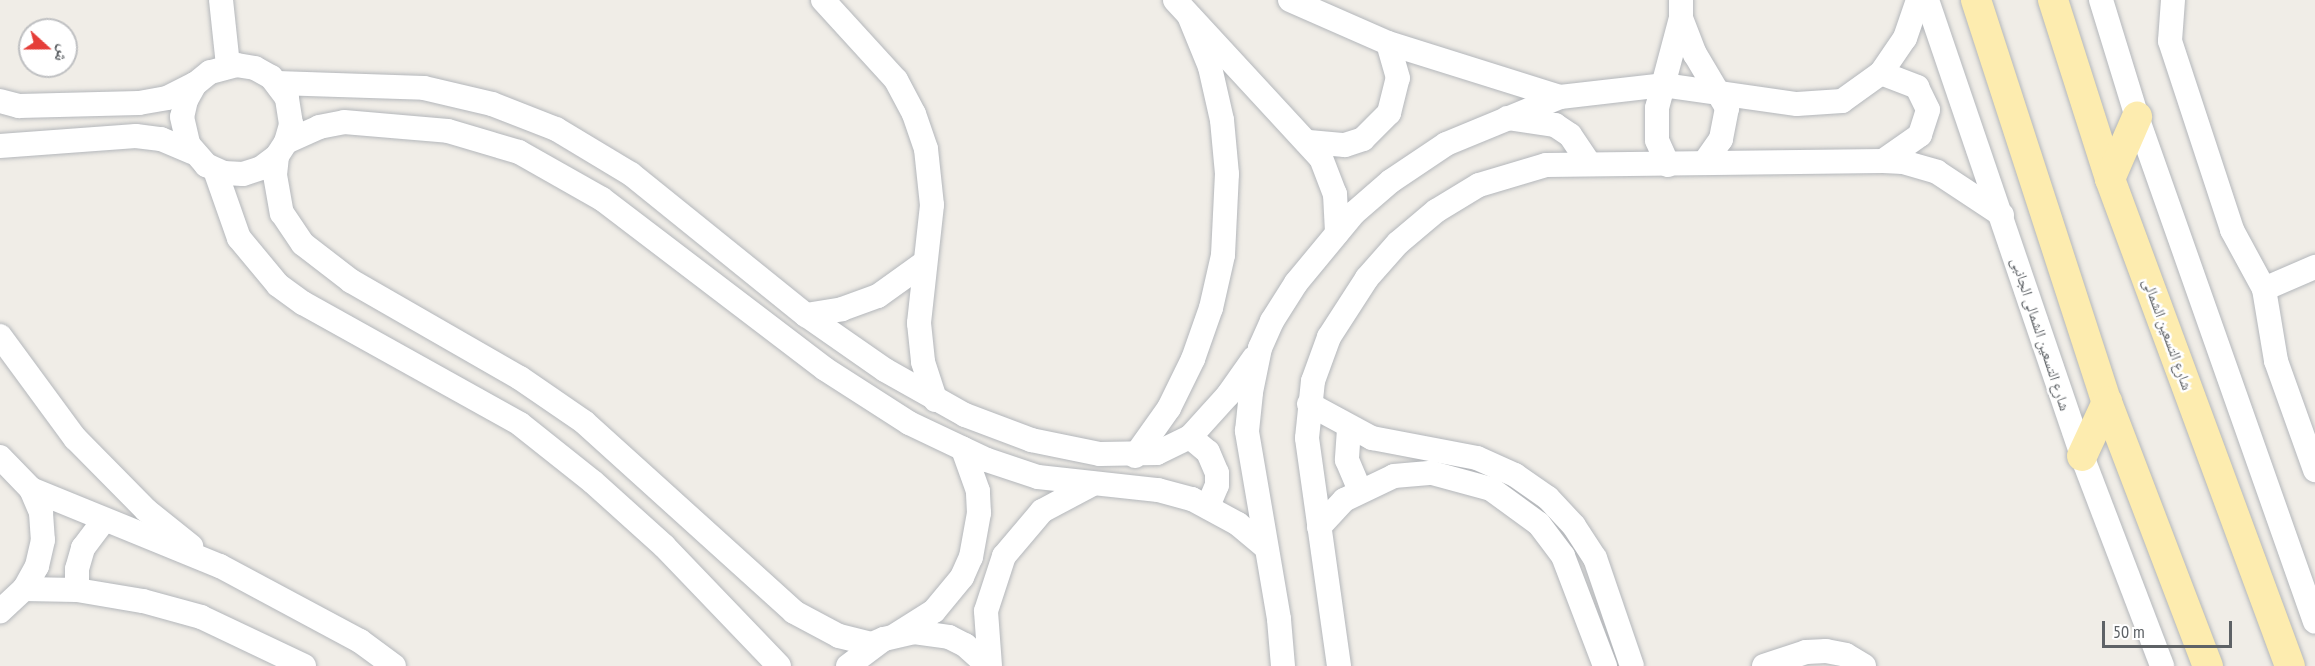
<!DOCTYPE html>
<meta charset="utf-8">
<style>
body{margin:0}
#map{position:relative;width:2315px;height:666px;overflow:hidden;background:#f0ede7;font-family:"PT Sans Narrow","Noto Naskh Arabic",sans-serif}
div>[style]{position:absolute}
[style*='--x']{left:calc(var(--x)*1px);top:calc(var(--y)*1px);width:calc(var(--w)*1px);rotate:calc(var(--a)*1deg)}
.roads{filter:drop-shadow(0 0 2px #b4b7bb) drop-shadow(0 0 2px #b4b7bb)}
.minor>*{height:24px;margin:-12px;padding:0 12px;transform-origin:12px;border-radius:12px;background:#fff}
.major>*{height:30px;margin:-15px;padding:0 15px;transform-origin:15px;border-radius:15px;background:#fdecaf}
span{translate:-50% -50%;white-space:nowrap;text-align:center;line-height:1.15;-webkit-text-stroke:5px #fff;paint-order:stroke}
.street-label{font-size:15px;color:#5e6266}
.north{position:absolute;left:18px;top:18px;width:60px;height:60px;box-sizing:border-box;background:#fff;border:2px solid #bfc0c2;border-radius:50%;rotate:111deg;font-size:16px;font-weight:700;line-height:24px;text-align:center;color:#5e6266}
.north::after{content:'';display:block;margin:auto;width:21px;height:27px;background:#e53d38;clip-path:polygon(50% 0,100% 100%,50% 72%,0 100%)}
.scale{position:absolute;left:2102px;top:621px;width:130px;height:27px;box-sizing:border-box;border:3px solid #5e6266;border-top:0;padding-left:8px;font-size:18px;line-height:21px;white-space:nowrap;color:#5e6266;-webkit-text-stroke:4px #fff;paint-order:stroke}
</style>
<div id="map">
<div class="roads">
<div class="minor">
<i style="--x:221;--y:0;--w:65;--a:83.9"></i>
<i style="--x:823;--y:0;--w:108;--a:47.6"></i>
<i style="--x:896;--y:80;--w:38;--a:62"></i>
<i style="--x:914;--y:114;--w:37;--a:71"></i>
<i style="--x:926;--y:149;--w:56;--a:83.9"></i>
<i style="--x:932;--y:205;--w:119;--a:96.3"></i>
<i style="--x:919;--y:323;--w:39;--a:84"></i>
<i style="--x:923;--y:362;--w:40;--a:72"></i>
<i style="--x:1175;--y:0;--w:215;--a:47.3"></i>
<i style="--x:1321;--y:158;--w:39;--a:69"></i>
<i style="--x:1335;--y:194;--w:39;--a:87"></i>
<i style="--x:1290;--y:0;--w:107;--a:23.7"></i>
<i style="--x:1388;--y:43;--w:180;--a:17.4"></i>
<i style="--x:1927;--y:0;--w:482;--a:71.2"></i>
<i style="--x:2082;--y:456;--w:225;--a:69.1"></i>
<i style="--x:2101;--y:0;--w:122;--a:72.9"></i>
<i style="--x:2137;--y:117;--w:535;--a:70.58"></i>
<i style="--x:2173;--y:0;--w:41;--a:94.2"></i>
<i style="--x:2170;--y:41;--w:199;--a:71.8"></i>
<i style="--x:2232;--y:230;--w:67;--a:61.5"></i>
<i style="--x:2264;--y:289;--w:73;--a:80.5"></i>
<i style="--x:2276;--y:361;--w:116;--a:70.3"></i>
<i style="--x:1681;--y:18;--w:39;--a:69"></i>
<i style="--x:1695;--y:54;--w:63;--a:59.3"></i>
<i style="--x:1727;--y:108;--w:32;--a:101"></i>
<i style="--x:1721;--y:139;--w:29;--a:125"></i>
<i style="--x:1881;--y:73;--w:39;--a:21"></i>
<i style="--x:1917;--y:87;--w:25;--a:64"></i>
<i style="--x:1928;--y:110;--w:26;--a:108"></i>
<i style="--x:1920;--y:135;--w:45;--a:144.9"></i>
<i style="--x:277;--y:83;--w:147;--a:1.9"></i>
<i style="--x:424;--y:88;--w:70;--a:13.2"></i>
<i style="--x:492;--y:104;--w:69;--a:21.3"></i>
<i style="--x:556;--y:129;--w:87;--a:31"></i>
<i style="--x:631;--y:174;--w:225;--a:38.9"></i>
<i style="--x:806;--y:315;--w:96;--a:34.8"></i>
<i style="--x:885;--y:370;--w:92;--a:29.4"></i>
<i style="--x:965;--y:415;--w:71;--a:20.7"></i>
<i style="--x:1031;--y:440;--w:70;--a:11.5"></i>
<i style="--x:1100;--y:454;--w:57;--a:-1"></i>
<i style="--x:1157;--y:453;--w:37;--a:-26"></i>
<i style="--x:1190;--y:437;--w:57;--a:-47.9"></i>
<i style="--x:1228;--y:395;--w:45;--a:-54.9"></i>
<i style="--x:0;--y:101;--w:20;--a:15"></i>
<i style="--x:19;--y:106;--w:120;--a:-1.4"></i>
<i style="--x:139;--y:103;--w:28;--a:-10"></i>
<i style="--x:167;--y:98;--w:31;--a:-27"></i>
<i style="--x:1507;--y:118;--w:49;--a:8.3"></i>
<i style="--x:1555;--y:125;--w:18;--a:34"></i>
<i style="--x:1570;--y:135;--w:34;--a:56"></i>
<i style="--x:286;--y:142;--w:19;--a:-74"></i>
<i style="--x:291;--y:124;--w:26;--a:-99"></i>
<i style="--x:287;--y:98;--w:26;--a:-127"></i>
<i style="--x:271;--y:77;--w:18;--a:-151"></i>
<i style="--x:255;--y:68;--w:18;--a:-171"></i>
<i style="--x:237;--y:65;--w:28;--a:165"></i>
<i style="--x:210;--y:72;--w:19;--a:141"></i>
<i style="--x:195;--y:84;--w:18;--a:119"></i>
<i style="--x:186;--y:100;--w:17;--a:103"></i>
<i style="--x:182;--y:117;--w:28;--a:77"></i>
<i style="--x:188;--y:144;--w:28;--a:49"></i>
<i style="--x:206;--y:165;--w:20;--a:24"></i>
<i style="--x:224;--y:173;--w:19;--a:3"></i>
<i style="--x:243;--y:174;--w:19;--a:-18"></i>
<i style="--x:261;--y:168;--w:20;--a:-37"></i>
<i style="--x:277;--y:156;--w:17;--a:-57"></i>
<i style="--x:286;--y:142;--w:36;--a:-24"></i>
<i style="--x:319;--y:127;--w:25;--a:-11"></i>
<i style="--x:344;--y:122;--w:104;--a:4.9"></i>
<i style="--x:448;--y:131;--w:74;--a:16.5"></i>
<i style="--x:519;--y:152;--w:95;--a:29.5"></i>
<i style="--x:602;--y:199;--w:280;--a:37.3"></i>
<i style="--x:825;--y:369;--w:100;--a:32.7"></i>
<i style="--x:909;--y:423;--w:86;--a:25.4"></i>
<i style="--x:987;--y:460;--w:54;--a:18.4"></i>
<i style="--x:1038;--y:477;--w:121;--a:6.2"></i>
<i style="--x:1158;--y:490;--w:35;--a:15"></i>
<i style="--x:1192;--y:499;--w:52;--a:28.5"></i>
<i style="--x:1238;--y:524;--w:34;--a:40"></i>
<i style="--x:1309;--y:142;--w:36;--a:5"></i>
<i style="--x:1345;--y:145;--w:19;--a:-18"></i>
<i style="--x:1363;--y:139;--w:37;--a:-45"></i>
<i style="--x:1389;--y:113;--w:36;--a:-76"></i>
<i style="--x:1398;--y:78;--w:36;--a:-106"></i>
<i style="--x:0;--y:146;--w:136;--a:-4.2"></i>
<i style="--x:136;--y:136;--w:25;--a:7"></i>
<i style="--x:161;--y:139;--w:34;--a:23"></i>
<i style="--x:277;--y:156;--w:19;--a:96"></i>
<i style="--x:275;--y:175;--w:39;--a:80"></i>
<i style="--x:282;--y:213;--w:37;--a:56"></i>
<i style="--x:303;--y:244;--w:61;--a:37.6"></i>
<i style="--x:351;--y:281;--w:195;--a:29.9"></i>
<i style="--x:520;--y:378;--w:78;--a:34.5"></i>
<i style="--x:584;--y:422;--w:283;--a:42.1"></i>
<i style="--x:794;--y:612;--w:51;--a:28.1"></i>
<i style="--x:839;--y:636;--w:34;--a:14"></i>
<i style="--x:872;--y:644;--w:13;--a:-23"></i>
<i style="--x:1668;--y:165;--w:27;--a:-114"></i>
<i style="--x:1657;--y:140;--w:32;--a:-90"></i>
<i style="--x:1657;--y:108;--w:93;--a:-75.1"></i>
<i style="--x:1681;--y:18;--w:18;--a:-90"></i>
<i style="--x:215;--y:170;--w:72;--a:70.6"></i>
<i style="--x:239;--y:238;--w:61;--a:50.3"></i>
<i style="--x:278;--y:285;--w:31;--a:36"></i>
<i style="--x:303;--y:303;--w:248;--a:29.1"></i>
<i style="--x:520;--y:424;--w:93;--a:38.5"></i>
<i style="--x:593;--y:482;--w:96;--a:42"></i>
<i style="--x:664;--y:546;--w:166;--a:46.2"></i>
<i style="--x:2264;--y:289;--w:56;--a:-23.3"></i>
<i style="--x:806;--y:315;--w:36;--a:-9"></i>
<i style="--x:842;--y:309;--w:38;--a:-20"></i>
<i style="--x:878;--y:296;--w:57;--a:-35.7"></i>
<i style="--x:0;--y:336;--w:127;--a:53.7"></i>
<i style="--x:75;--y:438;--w:101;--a:45.4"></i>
<i style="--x:146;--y:510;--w:58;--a:38.7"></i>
<i style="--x:1309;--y:404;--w:72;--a:28.4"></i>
<i style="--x:1372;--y:438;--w:107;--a:10.8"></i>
<i style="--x:1477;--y:458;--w:42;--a:24.1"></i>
<i style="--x:1515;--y:475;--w:40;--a:34.9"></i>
<i style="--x:1548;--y:498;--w:38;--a:47"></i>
<i style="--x:1574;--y:526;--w:38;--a:57"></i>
<i style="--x:1595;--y:558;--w:114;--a:71.1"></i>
<i style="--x:1349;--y:429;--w:31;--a:94"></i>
<i style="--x:1347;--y:460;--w:33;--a:67"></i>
<i style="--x:1190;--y:437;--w:23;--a:40"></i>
<i style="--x:1208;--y:452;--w:23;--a:67"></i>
<i style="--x:1217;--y:473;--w:12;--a:90"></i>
<i style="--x:1217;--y:485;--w:23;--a:113"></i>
<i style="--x:1135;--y:456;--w:59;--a:-54.7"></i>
<i style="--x:1169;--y:408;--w:55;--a:-63.9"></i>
<i style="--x:1193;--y:359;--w:54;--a:-70.6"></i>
<i style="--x:1211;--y:308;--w:54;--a:-77.2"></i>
<i style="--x:1223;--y:255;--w:81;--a:-87.2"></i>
<i style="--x:1227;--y:174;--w:54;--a:-95.3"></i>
<i style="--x:1222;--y:120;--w:54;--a:-102.8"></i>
<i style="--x:1210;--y:67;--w:53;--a:-112.2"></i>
<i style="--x:0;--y:457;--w:45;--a:45.9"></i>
<i style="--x:31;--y:489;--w:26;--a:67"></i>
<i style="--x:41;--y:513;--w:27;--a:86"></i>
<i style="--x:43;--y:540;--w:27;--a:103"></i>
<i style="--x:37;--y:566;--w:26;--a:119"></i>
<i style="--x:24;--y:589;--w:33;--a:137"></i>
<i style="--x:31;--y:489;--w:204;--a:22.2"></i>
<i style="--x:220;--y:566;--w:159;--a:28.2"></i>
<i style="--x:360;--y:641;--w:42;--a:36.3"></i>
<i style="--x:1319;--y:527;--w:37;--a:-47"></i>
<i style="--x:1344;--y:500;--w:55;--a:-25.6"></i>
<i style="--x:1394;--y:476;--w:38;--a:-5"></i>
<i style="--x:1432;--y:473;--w:61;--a:15.2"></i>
<i style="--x:1491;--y:489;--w:59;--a:36.1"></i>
<i style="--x:1539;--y:524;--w:40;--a:53"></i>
<i style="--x:1563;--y:556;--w:118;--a:69.1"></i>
<i style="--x:24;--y:589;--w:53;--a:1.1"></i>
<i style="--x:77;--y:590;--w:67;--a:9.5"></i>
<i style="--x:143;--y:601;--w:60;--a:15.4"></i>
<i style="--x:201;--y:617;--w:114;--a:25.4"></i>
<i style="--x:77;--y:590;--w:21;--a:-90"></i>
<i style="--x:77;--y:569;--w:22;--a:-74"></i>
<i style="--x:83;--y:548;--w:35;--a:-53"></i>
<i style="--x:896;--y:635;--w:45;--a:-32.3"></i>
<i style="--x:934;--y:611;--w:44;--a:-50.5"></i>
<i style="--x:962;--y:577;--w:22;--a:-66"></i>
<i style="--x:971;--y:557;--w:45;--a:-79.7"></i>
<i style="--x:979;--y:513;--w:22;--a:-93"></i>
<i style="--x:978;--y:491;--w:45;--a:-109.7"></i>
<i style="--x:848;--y:666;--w:45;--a:-36.9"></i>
<i style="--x:884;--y:639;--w:31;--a:-13"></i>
<i style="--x:914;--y:632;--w:35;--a:8"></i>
<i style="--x:949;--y:637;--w:18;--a:27"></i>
<i style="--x:965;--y:645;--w:31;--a:42"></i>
<i style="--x:990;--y:666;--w:55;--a:-94.2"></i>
<i style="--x:986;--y:611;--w:58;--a:-71.9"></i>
<i style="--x:1004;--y:556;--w:59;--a:-49.8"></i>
<i style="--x:1042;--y:511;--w:55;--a:-28"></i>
<i style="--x:1283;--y:666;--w:47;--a:-94.9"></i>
<i style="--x:1279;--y:619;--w:191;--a:-99.7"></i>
<i style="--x:1247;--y:431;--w:39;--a:-84"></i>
<i style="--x:1251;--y:392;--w:45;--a:-78.4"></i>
<i style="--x:1260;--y:348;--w:30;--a:-66"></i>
<i style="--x:1272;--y:321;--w:45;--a:-57.7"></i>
<i style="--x:1296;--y:283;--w:91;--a:-50.4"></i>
<i style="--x:1354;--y:213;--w:49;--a:-40.9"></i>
<i style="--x:1391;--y:181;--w:66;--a:-33.9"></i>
<i style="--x:1446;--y:144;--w:123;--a:-22.4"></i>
<i style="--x:1560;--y:97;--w:104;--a:-6.6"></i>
<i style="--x:1663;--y:85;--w:135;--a:8.1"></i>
<i style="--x:1797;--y:104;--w:45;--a:-3.8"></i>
<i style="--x:1842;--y:101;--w:48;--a:-35.7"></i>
<i style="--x:1881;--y:73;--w:42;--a:-55.6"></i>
<i style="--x:1905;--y:38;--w:40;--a:-71.1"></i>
<i style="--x:1339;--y:666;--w:230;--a:-98"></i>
<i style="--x:1307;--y:438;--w:57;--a:-84"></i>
<i style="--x:1313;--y:381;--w:47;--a:-70"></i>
<i style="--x:1329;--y:337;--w:70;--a:-57.2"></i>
<i style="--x:1367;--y:278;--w:47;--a:-48.5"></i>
<i style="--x:1398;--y:243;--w:50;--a:-40.1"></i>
<i style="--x:1436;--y:211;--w:50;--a:-31.2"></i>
<i style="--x:1479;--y:185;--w:70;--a:-16.6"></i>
<i style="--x:1546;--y:165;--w:337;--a:-0.7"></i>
<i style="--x:1883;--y:161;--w:20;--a:3"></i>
<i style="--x:1903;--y:162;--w:35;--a:16"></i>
<i style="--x:1937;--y:172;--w:78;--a:33.5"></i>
<i style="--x:1764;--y:666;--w:44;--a:-18.4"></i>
<i style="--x:1806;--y:652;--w:20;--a:-3"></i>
<i style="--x:1826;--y:651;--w:20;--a:11"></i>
<i style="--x:1846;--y:655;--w:21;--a:31"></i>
</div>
<div class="major">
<i style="--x:1976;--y:0;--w:423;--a:72"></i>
<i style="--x:2107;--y:402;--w:283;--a:69.1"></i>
<i style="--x:2053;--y:0;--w:188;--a:72.3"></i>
<i style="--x:2110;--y:179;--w:519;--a:69.72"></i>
<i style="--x:2110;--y:179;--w:68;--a:-66.5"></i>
<i style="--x:2082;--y:456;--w:60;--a:-65.2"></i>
</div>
</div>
<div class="street-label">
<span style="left:2041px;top:334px;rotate:72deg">شارع التسعين الشمالى الجانبى</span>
<span style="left:2168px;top:334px;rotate:70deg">شارع التسعين الشمالى</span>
</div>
<div class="north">ش</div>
<div class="scale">50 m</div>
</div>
